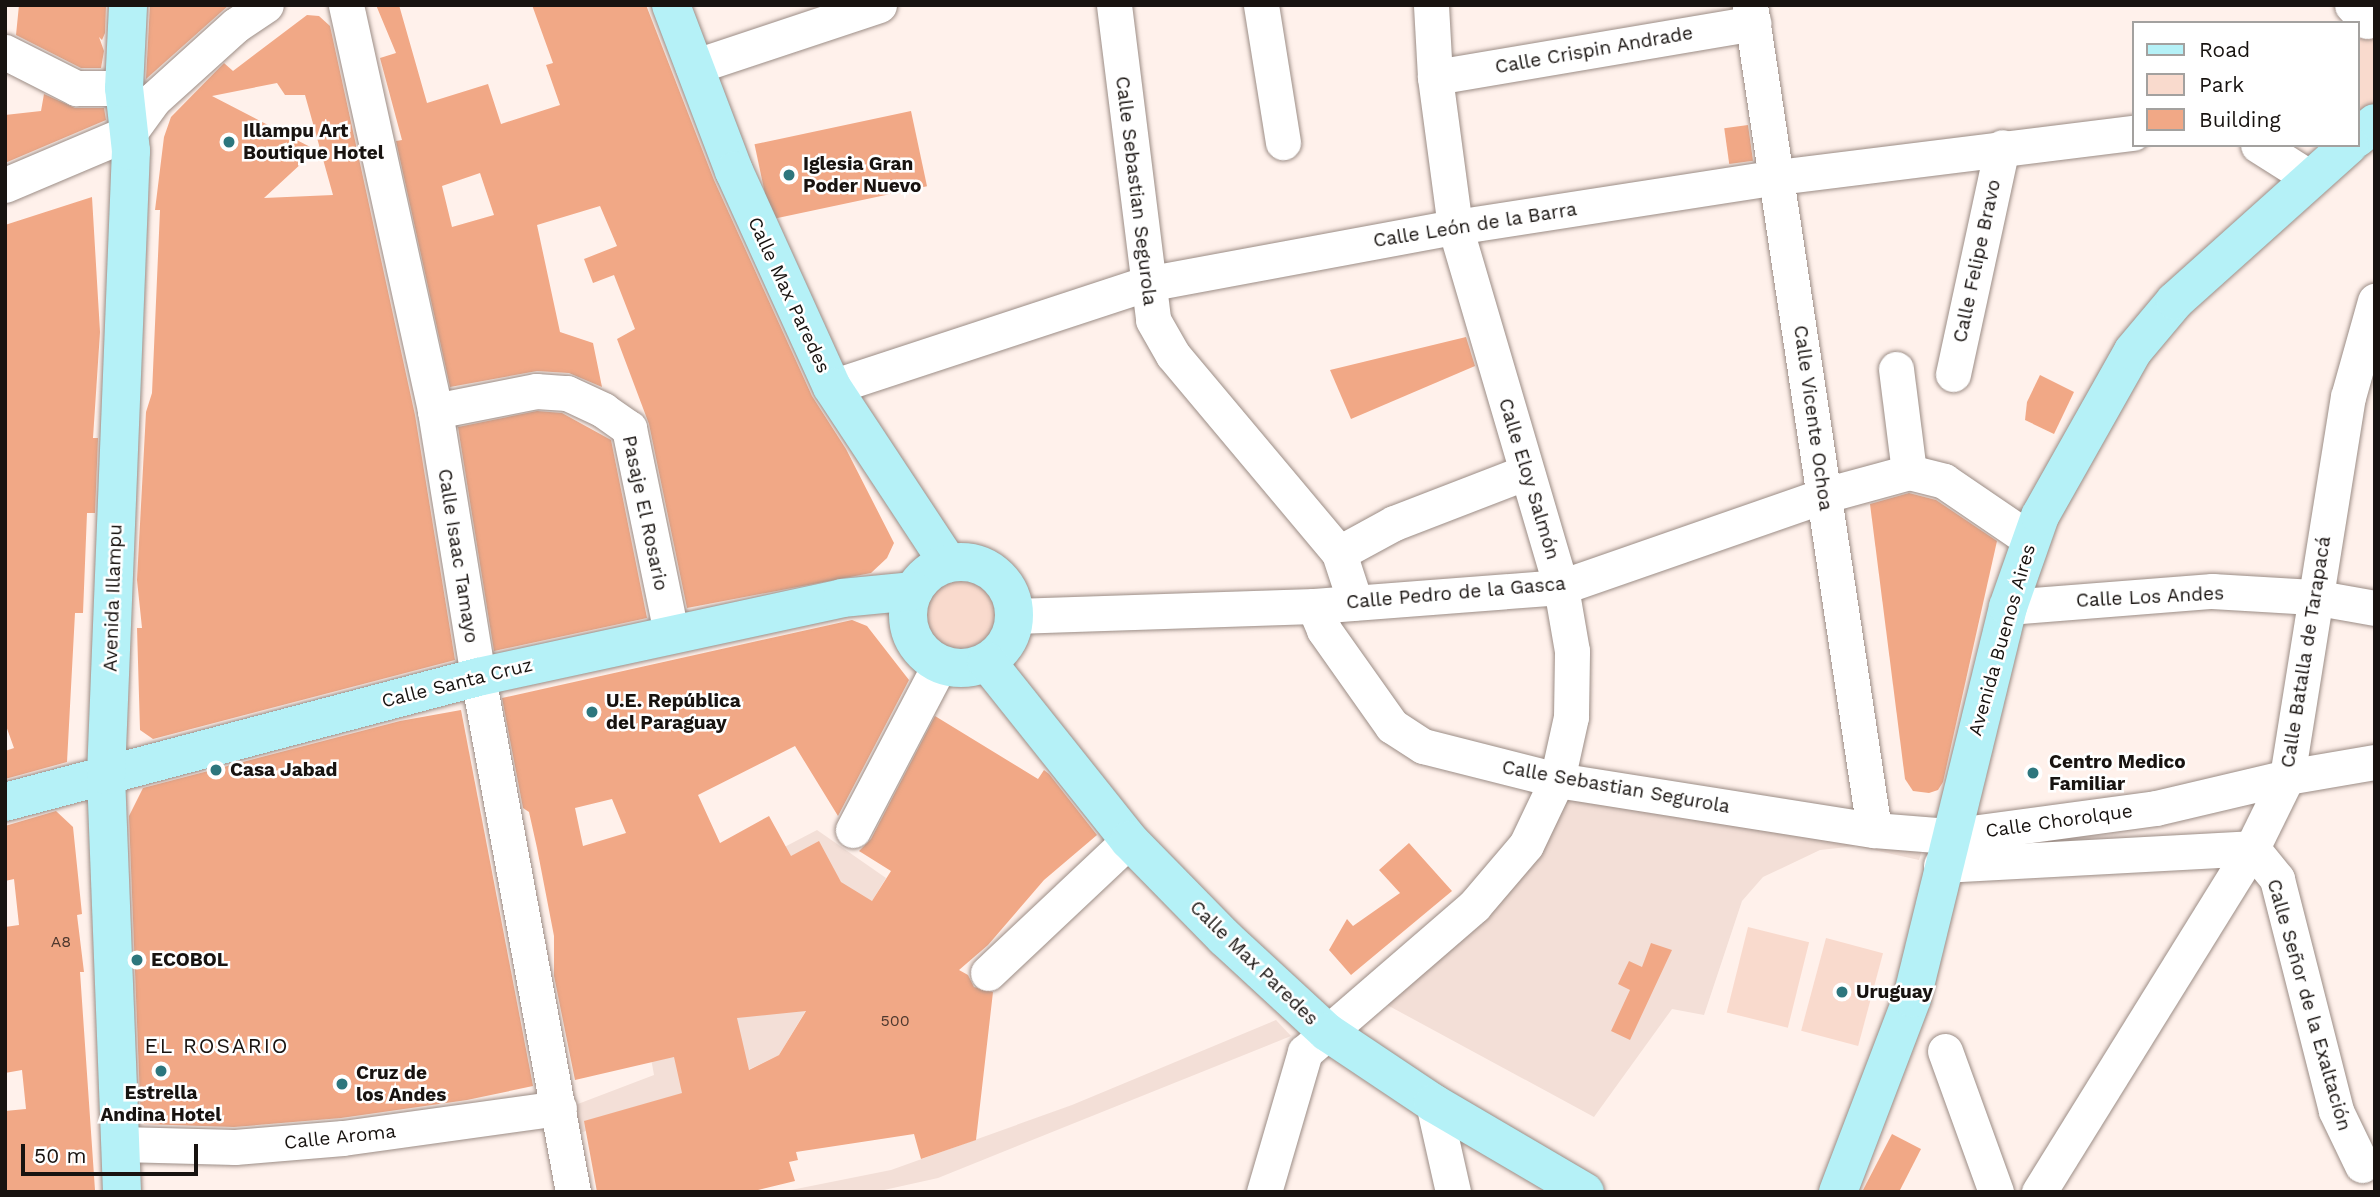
<!DOCTYPE html>
<meta charset="utf-8">
<style>
body{margin:0}
#map{position:relative;width:2380px;height:1197px;overflow:hidden;background:#fff1eb;font-family:"Work Sans",sans-serif}
div>[style]{position:absolute}
[style*='--x']{left:calc(var(--x)*1px);top:calc(var(--y)*1px);width:calc(var(--w)*1px);rotate:calc(var(--a)*1deg)}
.built>*{inset:0;background:#f3dfd7}
.green>*{inset:0;background:#f9dacd;transform-origin:0 0}
.round{border-radius:50%}
.building>*{inset:0;background:#f1a886;transform-origin:0 0}
.roads{filter:drop-shadow(0 0 2px #9c8d86) drop-shadow(0 0 2px #9c8d86)}
.minor>*{height:35px;margin:-17.5px;padding:0 17.5px;transform-origin:17.5px;border-radius:17.5px;background:#fff}
.major>*{height:38px;margin:-19px;padding:0 19px;transform-origin:19px;border-radius:19px;background:#b5f1f7}
.major>.ring{margin:-19px;padding:0;box-sizing:content-box;background:none;border:38px solid #b5f1f7;border-radius:50%}
.dots>*{width:19px;height:19px;translate:-50% -50%;box-sizing:border-box;border:4px solid #fff;border-radius:50%}
span{translate:-50% -50%;white-space:nowrap;text-align:center;line-height:1.15;-webkit-text-stroke:5px #fff;paint-order:stroke}
.number-label{font-size:16px;color:#4e382e}
.number-label span{-webkit-text-stroke-width:0}
.street-label{font-size:19px;color:#181310}
.poi-label{font-size:19px;color:#181310;font-weight:700}
.left{translate:0 -50%;text-align:left}
.neighbourhood-label{font-size:21px;color:#181310;letter-spacing:2px}
.frame{position:absolute;inset:0;border:7px solid #181310;pointer-events:none}
.legend{position:absolute;left:2132px;top:21px;width:228px;height:126px;box-sizing:border-box;background:#fff;border:2px solid #a3a19f;margin:0;padding:9px 12px;list-style:none;font-size:21px;color:#181310}
.legend li{display:flex;align-items:center;gap:14px;height:35px}
.legend b{width:35px;border:2px solid #a3a19f}
.scale{position:absolute;left:21px;top:1144px;width:177px;height:32px;box-sizing:border-box;border:4px solid #181310;border-top:0;padding-left:9px;font-size:21px;line-height:24px;white-space:nowrap;color:#181310;-webkit-text-stroke:5px #fff;paint-order:stroke}
</style>
<div id="map">
<div class="built">
<i style="clip-path:polygon(1567px 795px,1924px 843px,1919px 860px,1856px 846px,1820px 850px,1763px 877px,1742px 901px,1704px 1015px,1672px 1009px,1594px 1117px,1365px 993px)"></i>
<i style="clip-path:polygon(817px 830px,886px 878px,779px 1055px,674px 1106px,572px 1135px,570px 1107px,654px 1075px,643px 1014px,725px 878px)"></i>
<i style="clip-path:polygon(1276px 1020px,1291px 1036px,938px 1178px,875px 1192px,781px 1192px,891px 1170px,1072px 1105px)"></i>
</div>
<div class="green">
<i style="clip-path:polygon(2357px 27px,2375px 31px,2375px 107px,2357px 125px)"></i>
<i class="round" style="left:920px;top:575px;width:80px;height:80px"></i>
<i style="left:1748px;top:927px;width:63px;height:88px;rotate:14deg"></i>
<i style="left:1826px;top:938px;width:59px;height:96px;rotate:15deg"></i>
</div>
<div class="building">
<i style="clip-path:polygon(19px 5px,106px 5px,105px 33px,102px 40px,99px 37px,104px 51px,101px 68px,81px 68px,16px 35px)"></i>
<i style="clip-path:polygon(150px 5px,229px 5px,146px 79px)"></i>
<i style="clip-path:polygon(evenodd,376px 5px,399px 5px,427px 103px,488px 84px,501px 124px,560px 105px,546px 65px,553px 63px,532px 5px,646px 5px,714px 180px,812px 396px,846px 449px,894px 543px,887px 558px,871px 573px,687px 608px,649px 424px,617px 339px,635px 329px,614px 275px,593px 283px,584px 259px,617px 246px,600px 206px,537px 225px,560px 332px,593px 343px,602px 387px,569px 373px,537px 371px,450px 387px,396px 141px,402px 140px,380px 58px,396px 53px,376px 5px,480px 173px,494px 215px,452px 227px,442px 186px,480px 173px)"></i>
<i style="clip-path:polygon(evenodd,307px 15px,319px 16px,330px 26px,415px 415px,455px 660px,153px 739px,140px 730px,137px 628px,142px 628px,137px 580px,146px 412px,152px 393px,160px 210px,155px 210px,164px 137px,171px 117px,224px 63px,233px 71px,307px 15px,277px 83px,285px 95px,305px 95px,333px 195px,264px 198px,316px 150px,212px 96px,277px 83px)"></i>
<i style="clip-path:polygon(44px 94px,75px 108px,104px 108px,106px 120px,5px 163px,5px 115px,41px 111px)"></i>
<i style="left:911px;top:111px;width:77px;height:160px;rotate:78deg"></i>
<i style="left:1748px;top:125px;width:36px;height:24px;rotate:82deg"></i>
<i style="clip-path:polygon(92px 197px,100px 332px,93px 438px,98px 438px,95px 513px,87px 513px,83px 613px,75px 613px,67px 762px,5px 779px,5px 751px,14px 748px,5px 723px,5px 225px)"></i>
<i style="clip-path:polygon(1466px 337px,1475px 366px,1351px 419px,1330px 370px)"></i>
<i style="clip-path:polygon(2040px 375px,2074px 392px,2054px 434px,2025px 420px,2027px 402px)"></i>
<i style="clip-path:polygon(537px 411px,562px 413px,611px 440px,647px 618px,494px 651px,458px 427px)"></i>
<i style="clip-path:polygon(1909px 493px,1936px 500px,1997px 541px,1943px 782px,1938px 790px,1929px 793px,1913px 791px,1905px 779px,1870px 504px)"></i>
<i style="clip-path:polygon(evenodd,852px 620px,867px 626px,909px 680px,838px 816px,795px 746px,698px 795px,720px 843px,769px 816px,791px 856px,819px 841px,841px 882px,872px 901px,891px 871px,859px 851px,871px 839px,935px 716px,1038px 779px,1044px 770px,1049px 774px,1097px 835px,1044px 880px,988px 945px,959px 970px,968px 975px,974px 987px,993px 992px,976px 1140px,921px 1159px,914px 1134px,796px 1152px,798px 1160px,789px 1162px,795px 1181px,750px 1192px,597px 1192px,584px 1121px,682px 1093px,674px 1057px,575px 1080px,554px 976px,554px 936px,537px 848px,529px 812px,523px 808px,502px 698px,852px 620px,612px 799px,626px 833px,583px 846px,575px 808px,612px 799px,852px 620px,806px 1011px,779px 1055px,749px 1070px,737px 1018px,806px 1011px)"></i>
<i style="clip-path:polygon(461px 710px,533px 1086px,467px 1100px,341px 1118px,234px 1127px,141px 1124px,129px 816px,143px 788px,400px 721px)"></i>
<i style="clip-path:polygon(56px 811px,73px 827px,82px 914px,77px 915px,84px 972px,80px 972px,95px 1190px,5px 1192px,5px 1111px,26px 1109px,22px 1070px,5px 1073px,5px 927px,19px 925px,14px 879px,5px 881px,5px 826px)"></i>
<i style="clip-path:polygon(1409px 843px,1452px 891px,1351px 975px,1329px 950px,1347px 919px,1353px 926px,1400px 893px,1379px 870px)"></i>
<i style="clip-path:polygon(1651px 943px,1672px 950px,1630px 1040px,1611px 1031px,1630px 990px,1618px 984px,1629px 961px,1642px 967px)"></i>
<i style="clip-path:polygon(1892px 1134px,1921px 1149px,1899px 1192px,1862px 1192px)"></i>
</div>
<div class="roads">
<div class="minor">
<i style="--x:346;--y:5;--w:416;--a:77.6"></i>
<i style="--x:435;--y:411;--w:269;--a:80.8"></i>
<i style="--x:478;--y:677;--w:524;--a:79.55"></i>
<i style="--x:1114;--y:5;--w:317;--a:82.9"></i>
<i style="--x:1153;--y:320;--w:40;--a:60.3"></i>
<i style="--x:1173;--y:355;--w:258;--a:50"></i>
<i style="--x:1339;--y:553;--w:52;--a:71.9"></i>
<i style="--x:1261;--y:5;--w:139;--a:80.9"></i>
<i style="--x:1750;--y:5;--w:834;--a:81.45"></i>
<i style="--x:2352;--y:5;--w:22;--a:47"></i>
<i style="--x:5;--y:52;--w:80;--a:26.9"></i>
<i style="--x:76;--y:88;--w:48;--a:0"></i>
<i style="--x:693;--y:67;--w:196;--a:-18.4"></i>
<i style="--x:1435;--y:77;--w:323;--a:-9.6"></i>
<i style="--x:2258;--y:145;--w:62;--a:32.4"></i>
<i style="--x:5;--y:185;--w:136;--a:-23"></i>
<i style="--x:130;--y:132;--w:41;--a:-54"></i>
<i style="--x:154;--y:99;--w:110;--a:-42.1"></i>
<i style="--x:236;--y:25;--w:36;--a:-34"></i>
<i style="--x:1896;--y:369;--w:104;--a:82.8"></i>
<i style="--x:1953;--y:374;--w:232;--a:-77.8"></i>
<i style="--x:832;--y:387;--w:330;--a:-18.2"></i>
<i style="--x:1146;--y:284;--w:314;--a:-10.5"></i>
<i style="--x:1455;--y:227;--w:327;--a:-8.8"></i>
<i style="--x:1778;--y:177;--w:358;--a:-7.1"></i>
<i style="--x:435;--y:411;--w:103;--a:-11.2"></i>
<i style="--x:536;--y:391;--w:31;--a:4"></i>
<i style="--x:567;--y:393;--w:40;--a:25"></i>
<i style="--x:603;--y:410;--w:32;--a:35"></i>
<i style="--x:629;--y:428;--w:209;--a:78.4"></i>
<i style="--x:1339;--y:553;--w:63;--a:-28.6"></i>
<i style="--x:1394;--y:523;--w:142;--a:-21.1"></i>
<i style="--x:1314;--y:606;--w:26;--a:67"></i>
<i style="--x:1324;--y:630;--w:118;--a:54.7"></i>
<i style="--x:1392;--y:726;--w:37;--a:33"></i>
<i style="--x:1423;--y:746;--w:138;--a:14.2"></i>
<i style="--x:1557;--y:780;--w:321;--a:9"></i>
<i style="--x:1874;--y:830;--w:75;--a:4.6"></i>
<i style="--x:1949;--y:836;--w:209;--a:-7.7"></i>
<i style="--x:2156;--y:808;--w:135;--a:-13.3"></i>
<i style="--x:2287;--y:777;--w:89;--a:-9.7"></i>
<i style="--x:2008;--y:607;--w:205;--a:-4.5"></i>
<i style="--x:2212;--y:591;--w:101;--a:3.4"></i>
<i style="--x:2313;--y:597;--w:63;--a:10.1"></i>
<i style="--x:1014;--y:616;--w:300;--a:-1.9"></i>
<i style="--x:1314;--y:606;--w:248;--a:-4.4"></i>
<i style="--x:1561;--y:587;--w:280;--a:-19.2"></i>
<i style="--x:1825;--y:495;--w:87;--a:-15.3"></i>
<i style="--x:1909;--y:472;--w:36;--a:14"></i>
<i style="--x:1944;--y:481;--w:103;--a:34.3"></i>
<i style="--x:853;--y:830;--w:187;--a:-62.3"></i>
<i style="--x:2252;--y:848;--w:40;--a:51"></i>
<i style="--x:2277;--y:879;--w:239;--a:75.7"></i>
<i style="--x:2336;--y:1111;--w:60;--a:64.3"></i>
<i style="--x:1941;--y:865;--w:311;--a:-3.1"></i>
<i style="--x:988;--y:973;--w:194;--a:-43.3"></i>
<i style="--x:1945;--y:1051;--w:150;--a:70.1"></i>
<i style="--x:1433;--y:1103;--w:91;--a:77.3"></i>
<i style="--x:120;--y:1144;--w:115;--a:1.5"></i>
<i style="--x:235;--y:1147;--w:108;--a:-4.8"></i>
<i style="--x:343;--y:1138;--w:218;--a:-7.9"></i>
<i style="--x:1264;--y:1192;--w:146;--a:-73.7"></i>
<i style="--x:1305;--y:1052;--w:223;--a:-40.8"></i>
<i style="--x:1474;--y:906;--w:80;--a:-49.6"></i>
<i style="--x:1526;--y:845;--w:72;--a:-64.5"></i>
<i style="--x:1557;--y:780;--w:65;--a:-77.5"></i>
<i style="--x:1571;--y:717;--w:66;--a:-89.1"></i>
<i style="--x:1572;--y:651;--w:65;--a:-99.8"></i>
<i style="--x:1561;--y:587;--w:375;--a:-106.4"></i>
<i style="--x:1455;--y:227;--w:151;--a:-97.6"></i>
<i style="--x:1435;--y:77;--w:72;--a:-93.2"></i>
<i style="--x:2039;--y:1192;--w:405;--a:-58.2"></i>
<i style="--x:2252;--y:848;--w:79;--a:-63.8"></i>
<i style="--x:2287;--y:777;--w:385;--a:-80.9"></i>
<i style="--x:2348;--y:397;--w:100;--a:-74.3"></i>
</div>
<div class="major">
<i style="--x:671;--y:5;--w:178;--a:69.2"></i>
<i style="--x:734;--y:171;--w:237;--a:65.6"></i>
<i style="--x:832;--y:387;--w:211;--a:56.6"></i>
<i style="--x:2357;--y:138;--w:23;--a:-40"></i>
<i class="ring" style="left:908px;top:562px;width:68px;height:68px"></i>
<i style="--x:987;--y:662;--w:228;--a:51.4"></i>
<i style="--x:1129;--y:840;--w:137;--a:45.6"></i>
<i style="--x:1225;--y:938;--w:139;--a:42.7"></i>
<i style="--x:1327;--y:1032;--w:128;--a:33.8"></i>
<i style="--x:1433;--y:1103;--w:176;--a:30.4"></i>
<i style="--x:5;--y:802;--w:489;--a:-14.8"></i>
<i style="--x:478;--y:677;--w:372;--a:-12.2"></i>
<i style="--x:842;--y:598;--w:72;--a:-5.6"></i>
<i style="--x:122;--y:1192;--w:417;--a:-92.2"></i>
<i style="--x:106;--y:775;--w:625;--a:-87.71"></i>
<i style="--x:131;--y:151;--w:63;--a:-96.3"></i>
<i style="--x:124;--y:88;--w:83;--a:-87.2"></i>
<i style="--x:1838;--y:1192;--w:208;--a:-69.1"></i>
<i style="--x:1912;--y:998;--w:403;--a:-76.2"></i>
<i style="--x:2008;--y:607;--w:96;--a:-70.6"></i>
<i style="--x:2040;--y:516;--w:189;--a:-60.6"></i>
<i style="--x:2133;--y:351;--w:65;--a:-50"></i>
<i style="--x:2175;--y:301;--w:234;--a:-41.9"></i>
</div>
</div>
<div class="dots">
<i style="left:229px;top:142px;background:#2d767d"></i>
<i style="left:789px;top:175px;background:#2d767d"></i>
<i style="left:592px;top:712px;background:#2d767d"></i>
<i style="left:216px;top:770px;background:#2d767d"></i>
<i style="left:2033px;top:773px;background:#2d767d"></i>
<i style="left:137px;top:960px;background:#2d767d"></i>
<i style="left:1842px;top:992px;background:#2d767d"></i>
<i style="left:161px;top:1071px;background:#2d767d"></i>
<i style="left:342px;top:1084px;background:#2d767d"></i>
</div>
<div class="number-label">
<span style="left:61px;top:942px">A8</span>
<span style="left:895px;top:1021px">500</span>
</div>
<div class="street-label">
<span style="left:1594px;top:50px;rotate:-10deg">Calle Crispin Andrade</span>
<span style="left:1136px;top:191px;rotate:83deg">Calle Sebastian Segurola</span>
<span style="left:1475px;top:225px;rotate:-9deg">Calle León de la Barra</span>
<span style="left:1977px;top:261px;rotate:-78deg">Calle Felipe Bravo</span>
<span style="left:789px;top:295px;rotate:65deg">Calle Max Paredes</span>
<span style="left:1813px;top:418px;rotate:82deg">Calle Vicente Ochoa</span>
<span style="left:1529px;top:479px;rotate:73deg">Calle Eloy Salmón</span>
<span style="left:645px;top:513px;rotate:78deg">Pasaje El Rosario</span>
<span style="left:458px;top:556px;rotate:81deg">Calle Isaac Tamayo</span>
<span style="left:1456px;top:593px;rotate:-5deg">Calle Pedro de la Gasca</span>
<span style="left:2150px;top:597px;rotate:-3deg">Calle Los Andes</span>
<span style="left:113px;top:598px;rotate:-88deg">Avenida Illampu</span>
<span style="left:2002px;top:640px;rotate:-74deg">Avenida Buenos Aires</span>
<span style="left:2306px;top:652px;rotate:-81deg">Calle Batalla de Tarapacá</span>
<span style="left:457px;top:683px;rotate:-14deg">Calle Santa Cruz</span>
<span style="left:1616px;top:787px;rotate:10deg">Calle Sebastian Segurola</span>
<span style="left:2059px;top:821px;rotate:-8deg">Calle Chorolque</span>
<span style="left:1254px;top:963px;rotate:44deg">Calle Max Paredes</span>
<span style="left:2309px;top:1005px;rotate:74deg">Calle Señor de la Exaltación</span>
<span style="left:340px;top:1137px;rotate:-6deg">Calle Aroma</span>
</div>
<div class="poi-label">
<span class="left" style="left:243px;top:142px">Illampu Art<br>Boutique Hotel</span>
<span class="left" style="left:803px;top:175px">Iglesia Gran<br>Poder Nuevo</span>
<span class="left" style="left:606px;top:712px">U.E. República<br>del Paraguay</span>
<span class="left" style="left:2049px;top:773px">Centro Medico<br>Familiar</span>
<span class="left" style="left:230px;top:770px">Casa Jabad</span>
<span class="left" style="left:151px;top:960px">ECOBOL</span>
<span class="left" style="left:1856px;top:992px">Uruguay</span>
<span class="left" style="left:356px;top:1084px">Cruz de<br>los Andes</span>
<span style="left:161px;top:1104px">Estrella<br>Andina Hotel</span>
</div>
<div class="neighbourhood-label">
<span style="left:217px;top:1046px">EL ROSARIO</span>
</div>
<div class="frame"></div>
<ul class="legend">
<li><b style="height:9px;background:#b5f1f7"></b>Road</li>
<li><b style="height:19px;background:#f9dacd"></b>Park</li>
<li><b style="height:19px;background:#f1a886"></b>Building</li>
</ul>
<div class="scale">50 m</div>
</div>
